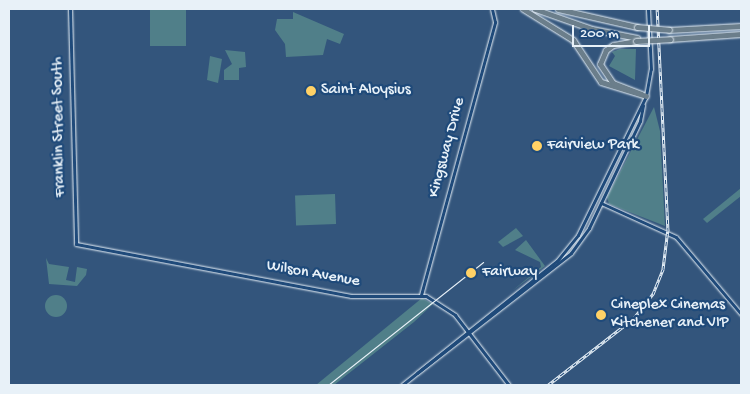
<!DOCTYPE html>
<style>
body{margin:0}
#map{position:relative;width:750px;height:394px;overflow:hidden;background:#33557c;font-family:"Gochi Hand",sans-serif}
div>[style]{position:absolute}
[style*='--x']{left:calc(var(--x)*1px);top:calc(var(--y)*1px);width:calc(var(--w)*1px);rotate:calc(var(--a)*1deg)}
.green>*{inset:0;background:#507f89;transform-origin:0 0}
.round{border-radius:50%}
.roads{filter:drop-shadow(0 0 1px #e8f1f8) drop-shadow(0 0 1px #e8f1f8)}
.tertiary>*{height:3px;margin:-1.5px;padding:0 1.5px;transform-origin:1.5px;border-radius:1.5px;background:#1f4a7a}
.secondary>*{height:3px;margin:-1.5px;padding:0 1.5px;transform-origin:1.5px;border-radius:1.5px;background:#1f4a7a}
.motorway>*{height:5px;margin:-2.5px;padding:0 2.5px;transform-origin:2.5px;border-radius:2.5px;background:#6b7e8b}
.tram>*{height:1px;margin:-0.5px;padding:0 0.5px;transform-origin:0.5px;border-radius:0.5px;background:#e8f1f8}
.rail>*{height:3px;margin-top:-1.5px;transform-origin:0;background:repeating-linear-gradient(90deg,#1f4a7a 0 4px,#e8f1f8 0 8px);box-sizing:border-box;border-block:1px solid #e8f1f8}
.bridges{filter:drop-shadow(0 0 1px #e8f1f8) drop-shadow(0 0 1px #e8f1f8)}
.motorway-bridge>*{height:5px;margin:-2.5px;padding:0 2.5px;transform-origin:2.5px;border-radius:2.5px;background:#6b7e8b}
.dots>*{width:14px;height:14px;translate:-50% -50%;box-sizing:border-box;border:2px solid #1f4a7a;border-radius:50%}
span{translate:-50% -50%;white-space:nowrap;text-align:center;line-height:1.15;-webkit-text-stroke:4.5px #1f4a7a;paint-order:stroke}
.poi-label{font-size:16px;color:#e8f1f8}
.left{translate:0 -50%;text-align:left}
.street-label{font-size:16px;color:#e8f1f8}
.frame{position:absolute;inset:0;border:10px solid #e8f1f8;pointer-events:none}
.scale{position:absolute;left:572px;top:25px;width:78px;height:22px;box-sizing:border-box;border:2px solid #e8f1f8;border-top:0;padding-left:6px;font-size:15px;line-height:18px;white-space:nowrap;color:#e8f1f8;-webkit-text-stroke:4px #1f4a7a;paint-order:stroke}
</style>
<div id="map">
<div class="green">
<i style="left:150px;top:9px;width:36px;height:37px"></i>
<i style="clip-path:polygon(293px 12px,344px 34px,340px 44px,327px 39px,323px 55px,286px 57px,285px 44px,275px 30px,277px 19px,293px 19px)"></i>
<i style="clip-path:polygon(620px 49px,636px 49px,635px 80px,609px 66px,615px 56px,612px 52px)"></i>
<i style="clip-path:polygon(225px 50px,245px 52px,246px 67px,239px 68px,239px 80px,224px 80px,224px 70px,232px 64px)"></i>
<i style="clip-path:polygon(210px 56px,222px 59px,218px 83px,207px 80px)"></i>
<i style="clip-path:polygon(654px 107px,660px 131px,665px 226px,609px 204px,607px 197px)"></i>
<i style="clip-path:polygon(741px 188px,741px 196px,707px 223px,703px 219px)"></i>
<i style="left:335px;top:194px;width:30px;height:40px;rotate:88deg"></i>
<i style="clip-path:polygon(516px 228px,523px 236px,503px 247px,498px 242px)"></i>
<i style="clip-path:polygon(526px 240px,545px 266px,512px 291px,541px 267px,540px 262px,515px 250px)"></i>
<i style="clip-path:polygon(46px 258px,49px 264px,69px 267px,66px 280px,75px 282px,77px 267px,87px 269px,86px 275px,77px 286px,49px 284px)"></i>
<i class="round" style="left:45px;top:295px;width:22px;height:22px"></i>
<i style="clip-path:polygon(422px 298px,433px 304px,414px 322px,334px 385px,316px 385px)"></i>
</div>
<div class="roads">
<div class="tertiary">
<i style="--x:70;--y:9;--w:235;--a:88.5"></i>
<i style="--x:76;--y:244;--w:280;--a:10.7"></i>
<i style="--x:351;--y:296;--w:75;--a:0"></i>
<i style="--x:426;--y:296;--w:35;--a:33"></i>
<i style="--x:455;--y:315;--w:88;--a:52.4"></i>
<i style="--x:601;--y:203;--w:82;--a:24.4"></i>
<i style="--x:676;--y:237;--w:101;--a:49.8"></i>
<i style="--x:421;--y:295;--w:283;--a:-74.8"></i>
<i style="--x:495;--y:22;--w:13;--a:-103"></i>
</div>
<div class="secondary">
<i style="--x:417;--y:373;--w:195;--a:-37.9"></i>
<i style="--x:571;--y:253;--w:31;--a:-54"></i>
<i style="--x:589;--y:228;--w:119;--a:-64.5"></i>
<i style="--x:640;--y:121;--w:16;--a:-79"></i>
<i style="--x:402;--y:385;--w:198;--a:-38.7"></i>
<i style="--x:557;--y:261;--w:33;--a:-51"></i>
<i style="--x:578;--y:235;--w:155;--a:-63.9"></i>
<i style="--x:646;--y:96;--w:27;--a:-80"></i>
<i style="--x:651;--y:69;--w:60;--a:-92.9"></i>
</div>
<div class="motorway">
<i style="--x:523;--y:9;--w:59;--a:31.8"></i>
<i style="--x:573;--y:40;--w:50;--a:56.3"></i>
<i style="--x:601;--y:82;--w:47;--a:17.3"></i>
<i style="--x:535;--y:9;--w:60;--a:19.3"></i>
<i style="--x:592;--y:29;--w:46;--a:11.3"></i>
<i style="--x:558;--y:9;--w:81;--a:12.8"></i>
<i style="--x:669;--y:30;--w:72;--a:-3.2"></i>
<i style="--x:670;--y:39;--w:71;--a:-4"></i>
<i style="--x:636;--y:41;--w:23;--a:170"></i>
<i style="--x:613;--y:45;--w:9;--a:144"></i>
<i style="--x:606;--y:50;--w:15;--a:113"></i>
<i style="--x:600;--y:64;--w:23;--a:56"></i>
<i style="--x:613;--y:83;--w:30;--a:21"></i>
</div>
</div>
<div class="tram">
<i style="--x:328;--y:385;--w:198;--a:-38.4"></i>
</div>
<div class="rail">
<i style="--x:548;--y:385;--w:109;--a:-37.9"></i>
<i style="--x:634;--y:318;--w:31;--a:-52"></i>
<i style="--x:653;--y:294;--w:27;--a:-68"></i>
<i style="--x:663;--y:269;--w:38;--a:-83"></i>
<i style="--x:668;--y:231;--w:222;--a:-92.8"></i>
</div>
<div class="bridges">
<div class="motorway-bridge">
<i style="--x:637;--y:27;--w:32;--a:5"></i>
<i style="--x:636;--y:41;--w:34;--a:-3"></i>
</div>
</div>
<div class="dots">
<i style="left:311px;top:91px;background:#ffd166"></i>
<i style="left:537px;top:146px;background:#ffd166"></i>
<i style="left:471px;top:273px;background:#ffd166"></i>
<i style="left:601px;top:315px;background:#ffd166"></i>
</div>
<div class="poi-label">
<span class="left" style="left:321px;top:91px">Saint Aloysius</span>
<span class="left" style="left:547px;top:146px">Fairview Park</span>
<span class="left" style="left:482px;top:273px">Fairway</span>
<span class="left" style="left:611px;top:315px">Cineplex Cinemas<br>Kitchener and VIP</span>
</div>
<div class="street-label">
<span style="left:60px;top:127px;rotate:-91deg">Franklin Street South</span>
<span style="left:448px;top:148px;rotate:-75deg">Kingsway Drive</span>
<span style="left:313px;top:275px;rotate:10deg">Wilson Avenue</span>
</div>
<div class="frame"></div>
<div class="scale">200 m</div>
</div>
